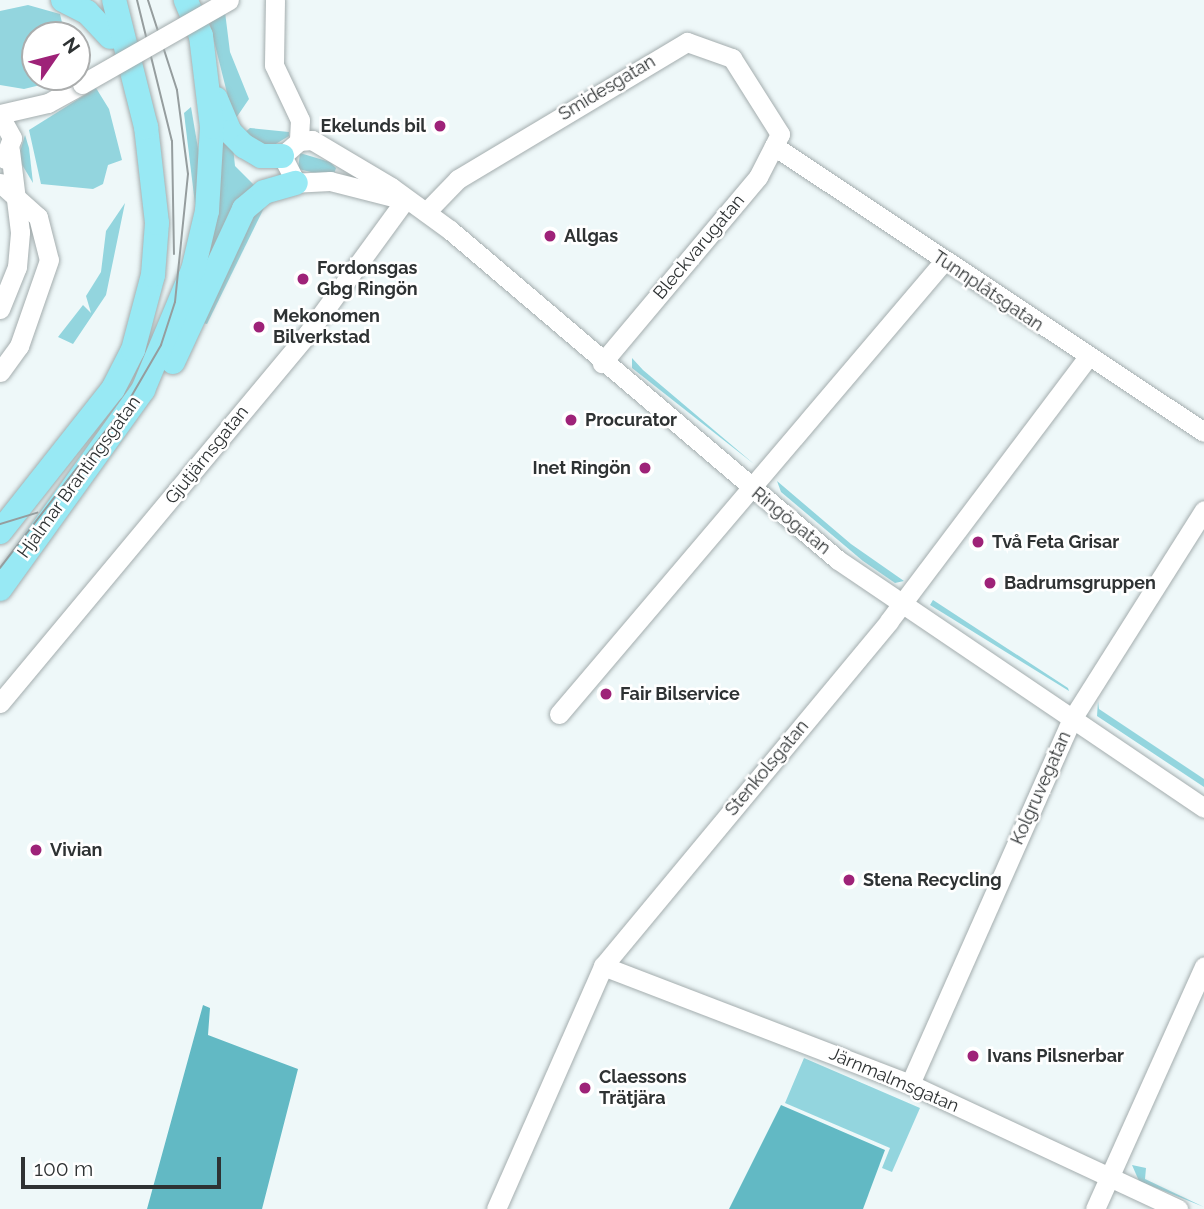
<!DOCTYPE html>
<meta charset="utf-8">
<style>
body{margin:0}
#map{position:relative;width:1204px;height:1209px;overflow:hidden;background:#eef8f9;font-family:Raleway,sans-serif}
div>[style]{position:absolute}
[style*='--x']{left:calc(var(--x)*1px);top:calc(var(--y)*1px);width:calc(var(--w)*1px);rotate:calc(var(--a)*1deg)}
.green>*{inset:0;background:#93d5de}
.water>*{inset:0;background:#62b9c4}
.roads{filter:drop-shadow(0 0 2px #a4adae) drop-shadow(0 0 2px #a4adae)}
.minor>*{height:19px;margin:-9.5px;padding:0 9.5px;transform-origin:9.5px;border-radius:9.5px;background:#fff}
.major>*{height:24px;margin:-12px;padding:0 12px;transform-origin:12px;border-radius:12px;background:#98e9f4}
.tram>*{height:2px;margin:-1px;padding:0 1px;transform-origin:1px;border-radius:1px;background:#959d9e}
.bridges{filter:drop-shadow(0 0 2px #a4adae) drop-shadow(0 0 2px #a4adae)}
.minor-bridge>*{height:19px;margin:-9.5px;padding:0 9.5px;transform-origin:9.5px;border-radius:9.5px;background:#fff}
.dots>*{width:19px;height:19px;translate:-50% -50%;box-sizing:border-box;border:4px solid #fff;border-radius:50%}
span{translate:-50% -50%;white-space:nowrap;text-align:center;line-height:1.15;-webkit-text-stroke:5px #fff;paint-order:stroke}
.street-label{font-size:18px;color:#2e3233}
.poi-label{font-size:18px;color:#2e3233;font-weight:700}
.right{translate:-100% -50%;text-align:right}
.left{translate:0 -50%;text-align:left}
.north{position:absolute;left:21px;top:21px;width:70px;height:70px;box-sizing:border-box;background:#fff;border:2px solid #abadad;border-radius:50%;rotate:55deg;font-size:19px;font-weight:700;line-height:28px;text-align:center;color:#2e3233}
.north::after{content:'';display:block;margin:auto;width:24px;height:32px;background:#9e2278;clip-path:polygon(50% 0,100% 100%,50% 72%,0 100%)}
.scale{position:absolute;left:21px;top:1157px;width:200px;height:32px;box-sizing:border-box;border:4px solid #2e3233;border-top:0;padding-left:9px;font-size:21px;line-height:24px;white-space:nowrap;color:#2e3233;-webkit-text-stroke:5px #fff;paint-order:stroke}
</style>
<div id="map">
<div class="green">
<i style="clip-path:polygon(28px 5px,60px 14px,65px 35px,35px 35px,35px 77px,61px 80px,24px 89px,0 85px,0 11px)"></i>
<i style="clip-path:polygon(225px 12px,230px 52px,249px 99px,234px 121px,209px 21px)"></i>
<i style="clip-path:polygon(96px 88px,109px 109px,122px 160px,108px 165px,103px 184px,93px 189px,41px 184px,29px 130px)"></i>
<i style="clip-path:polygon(191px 107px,200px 160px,196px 212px,184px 113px)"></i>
<i style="clip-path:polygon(250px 128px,289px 132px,289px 136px,269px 148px,244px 133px)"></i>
<i style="clip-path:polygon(25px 135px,29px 148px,33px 183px,18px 158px)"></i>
<i style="clip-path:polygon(221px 140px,233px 147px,235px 166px,257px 188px,177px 338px)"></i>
<i style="clip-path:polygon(300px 153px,330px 162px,336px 168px,333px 177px,298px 169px)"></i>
<i style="clip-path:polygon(125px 203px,106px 295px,73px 344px,58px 337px,83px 305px,91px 313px,86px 296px,101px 272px,106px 231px)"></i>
<i style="clip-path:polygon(264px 208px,207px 324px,200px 322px,241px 227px)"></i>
<i style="clip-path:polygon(632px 358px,643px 370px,754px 464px,632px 368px)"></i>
<i style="clip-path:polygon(777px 481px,851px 544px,904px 581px,895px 583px,863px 561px,781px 492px)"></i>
<i style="clip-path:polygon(933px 600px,1068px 688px,1069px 691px,930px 605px)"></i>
<i style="clip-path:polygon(1098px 701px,1099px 709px,1204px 779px,1204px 787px,1097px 716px)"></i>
<i style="clip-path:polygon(804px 1058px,920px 1108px,892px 1172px,882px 1168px,890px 1148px,785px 1103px)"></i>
<i style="clip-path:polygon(1132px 1165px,1146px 1168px,1145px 1179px,1204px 1207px,1139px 1181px)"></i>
</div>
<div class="water">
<i style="clip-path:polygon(203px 1005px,210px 1008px,208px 1035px,298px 1069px,262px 1209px,147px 1209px)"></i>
<i style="clip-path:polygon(781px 1105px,885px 1150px,863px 1209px,729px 1209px)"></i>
</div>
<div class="roads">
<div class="minor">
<i style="--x:275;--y:0;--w:65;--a:90.9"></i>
<i style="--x:274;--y:65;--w:61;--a:64.7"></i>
<i style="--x:300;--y:120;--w:21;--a:93"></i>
<i style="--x:0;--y:114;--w:49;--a:-12.9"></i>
<i style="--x:48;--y:103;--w:39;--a:-29"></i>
<i style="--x:0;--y:116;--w:25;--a:61"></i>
<i style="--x:12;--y:138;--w:22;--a:111"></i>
<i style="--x:774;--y:146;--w:516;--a:33.63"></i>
<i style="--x:0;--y:183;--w:51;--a:41.8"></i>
<i style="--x:38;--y:217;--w:44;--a:75.7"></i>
<i style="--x:49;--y:260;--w:91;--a:109.2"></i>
<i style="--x:19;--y:346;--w:32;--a:126"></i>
<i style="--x:405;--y:200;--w:77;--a:-165.8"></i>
<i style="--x:330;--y:181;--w:34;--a:177"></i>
<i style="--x:296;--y:183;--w:30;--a:-117"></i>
<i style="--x:282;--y:156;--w:23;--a:-41"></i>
<i style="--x:299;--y:141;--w:13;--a:-4"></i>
<i style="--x:312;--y:140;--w:92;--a:30.7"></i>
<i style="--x:391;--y:187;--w:73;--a:36.1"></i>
<i style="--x:450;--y:230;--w:509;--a:40.38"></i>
<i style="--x:838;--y:560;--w:442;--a:34.1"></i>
<i style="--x:426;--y:212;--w:46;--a:-45.9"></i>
<i style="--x:458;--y:179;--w:267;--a:-30.9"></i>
<i style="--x:687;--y:42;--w:48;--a:19.6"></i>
<i style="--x:732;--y:58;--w:90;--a:57.7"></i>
<i style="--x:780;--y:134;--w:48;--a:117.1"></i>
<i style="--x:758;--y:177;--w:243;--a:130"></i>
<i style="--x:0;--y:309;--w:45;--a:-68"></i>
<i style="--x:17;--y:267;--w:35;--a:-85"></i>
<i style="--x:20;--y:232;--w:82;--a:-97"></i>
<i style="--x:0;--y:703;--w:481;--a:-50.2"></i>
<i style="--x:308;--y:333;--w:165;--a:-53.9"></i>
<i style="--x:559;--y:714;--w:595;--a:-49.64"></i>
<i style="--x:603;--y:966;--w:329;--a:21"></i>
<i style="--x:910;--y:1084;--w:296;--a:25"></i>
<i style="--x:910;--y:1084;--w:399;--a:-66.1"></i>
<i style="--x:1072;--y:719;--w:247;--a:-57.7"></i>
<i style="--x:496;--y:1209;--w:266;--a:-66.2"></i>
<i style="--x:603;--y:966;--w:448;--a:-50.3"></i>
<i style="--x:889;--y:621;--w:331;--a:-53"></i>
<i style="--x:1095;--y:1209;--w:266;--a:-65.8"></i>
</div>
<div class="major">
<i style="--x:63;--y:0;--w:27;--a:27"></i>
<i style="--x:87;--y:12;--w:34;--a:47"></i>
<i style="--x:216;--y:99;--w:36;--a:67"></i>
<i style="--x:230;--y:132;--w:20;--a:45"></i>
<i style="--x:244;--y:146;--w:20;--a:30"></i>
<i style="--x:261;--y:156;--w:21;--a:0"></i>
<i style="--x:173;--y:362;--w:169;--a:-65.1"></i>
<i style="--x:244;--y:209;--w:26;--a:-40"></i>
<i style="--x:264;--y:192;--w:33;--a:-16"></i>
<i style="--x:0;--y:532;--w:182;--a:-51.7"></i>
<i style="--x:113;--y:389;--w:44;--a:-62.9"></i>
<i style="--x:133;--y:350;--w:78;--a:-75.1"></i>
<i style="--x:153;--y:275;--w:52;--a:-85.6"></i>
<i style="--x:157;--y:223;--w:97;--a:-96.5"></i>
<i style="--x:146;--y:127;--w:131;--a:-104.1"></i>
<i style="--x:0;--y:589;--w:245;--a:-54.3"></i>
<i style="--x:143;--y:390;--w:130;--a:-67.4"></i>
<i style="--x:193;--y:270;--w:61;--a:-76.7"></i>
<i style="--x:207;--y:211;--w:84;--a:-86.6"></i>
<i style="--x:212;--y:127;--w:92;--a:-96.9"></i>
<i style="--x:201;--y:36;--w:39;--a:-113"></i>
</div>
</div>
<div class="tram">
<i style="--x:137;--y:0;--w:145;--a:76.1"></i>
<i style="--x:172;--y:141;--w:113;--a:89"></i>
<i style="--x:0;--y:524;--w:39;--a:-17"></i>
<i style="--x:0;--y:568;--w:210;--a:-52.4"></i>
<i style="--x:128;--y:402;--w:66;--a:-59.9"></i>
<i style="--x:161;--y:345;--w:45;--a:-72"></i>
<i style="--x:175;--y:302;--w:129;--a:-84.2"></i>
<i style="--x:188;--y:174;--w:85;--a:-97.5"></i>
<i style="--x:177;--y:90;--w:95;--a:-107.9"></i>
</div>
<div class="bridges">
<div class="minor-bridge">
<i style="--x:82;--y:84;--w:169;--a:-29.7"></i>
</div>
</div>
<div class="dots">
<i style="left:440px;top:126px;background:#9e2278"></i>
<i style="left:550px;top:236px;background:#9e2278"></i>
<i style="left:303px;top:279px;background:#9e2278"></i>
<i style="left:259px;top:327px;background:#9e2278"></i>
<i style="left:571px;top:420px;background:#9e2278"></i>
<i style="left:645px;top:468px;background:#9e2278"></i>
<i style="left:978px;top:542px;background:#9e2278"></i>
<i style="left:990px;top:583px;background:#9e2278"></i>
<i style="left:606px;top:694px;background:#9e2278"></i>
<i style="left:36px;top:850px;background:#9e2278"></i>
<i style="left:849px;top:880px;background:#9e2278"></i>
<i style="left:973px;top:1056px;background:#9e2278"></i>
<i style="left:585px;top:1088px;background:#9e2278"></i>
</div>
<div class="street-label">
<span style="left:607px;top:88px;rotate:-31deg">Smidesgatan</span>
<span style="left:699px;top:247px;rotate:-50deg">Bleckvarugatan</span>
<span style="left:988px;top:291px;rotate:34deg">Tunnplåtsgatan</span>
<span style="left:207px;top:455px;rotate:-51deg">Gjutjärnsgatan</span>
<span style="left:79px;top:477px;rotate:-54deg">Hjalmar Brantingsgatan</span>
<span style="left:791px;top:521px;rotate:39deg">Ringögatan</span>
<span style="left:767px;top:768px;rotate:-50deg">Stenkolsgatan</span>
<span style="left:1041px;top:788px;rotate:-66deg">Kolgruvegatan</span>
<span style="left:894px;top:1080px;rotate:23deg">Järnmalmsgatan</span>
</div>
<div class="poi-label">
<span class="right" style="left:426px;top:126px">Ekelunds bil</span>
<span class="left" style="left:564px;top:236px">Allgas</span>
<span class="left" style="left:317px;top:279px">Fordonsgas<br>Gbg Ringön</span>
<span class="left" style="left:273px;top:327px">Mekonomen<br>Bilverkstad</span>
<span class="left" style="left:585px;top:420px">Procurator</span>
<span class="right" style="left:631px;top:468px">Inet Ringön</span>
<span class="left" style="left:992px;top:542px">Två Feta Grisar</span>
<span class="left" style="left:1004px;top:583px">Badrumsgruppen</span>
<span class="left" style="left:620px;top:694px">Fair Bilservice</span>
<span class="left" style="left:50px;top:850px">Vivian</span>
<span class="left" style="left:863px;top:880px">Stena Recycling</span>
<span class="left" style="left:987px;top:1056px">Ivans Pilsnerbar</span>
<span class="left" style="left:599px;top:1088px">Claessons<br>Trätjära</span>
</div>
<div class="north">N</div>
<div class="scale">100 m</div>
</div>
